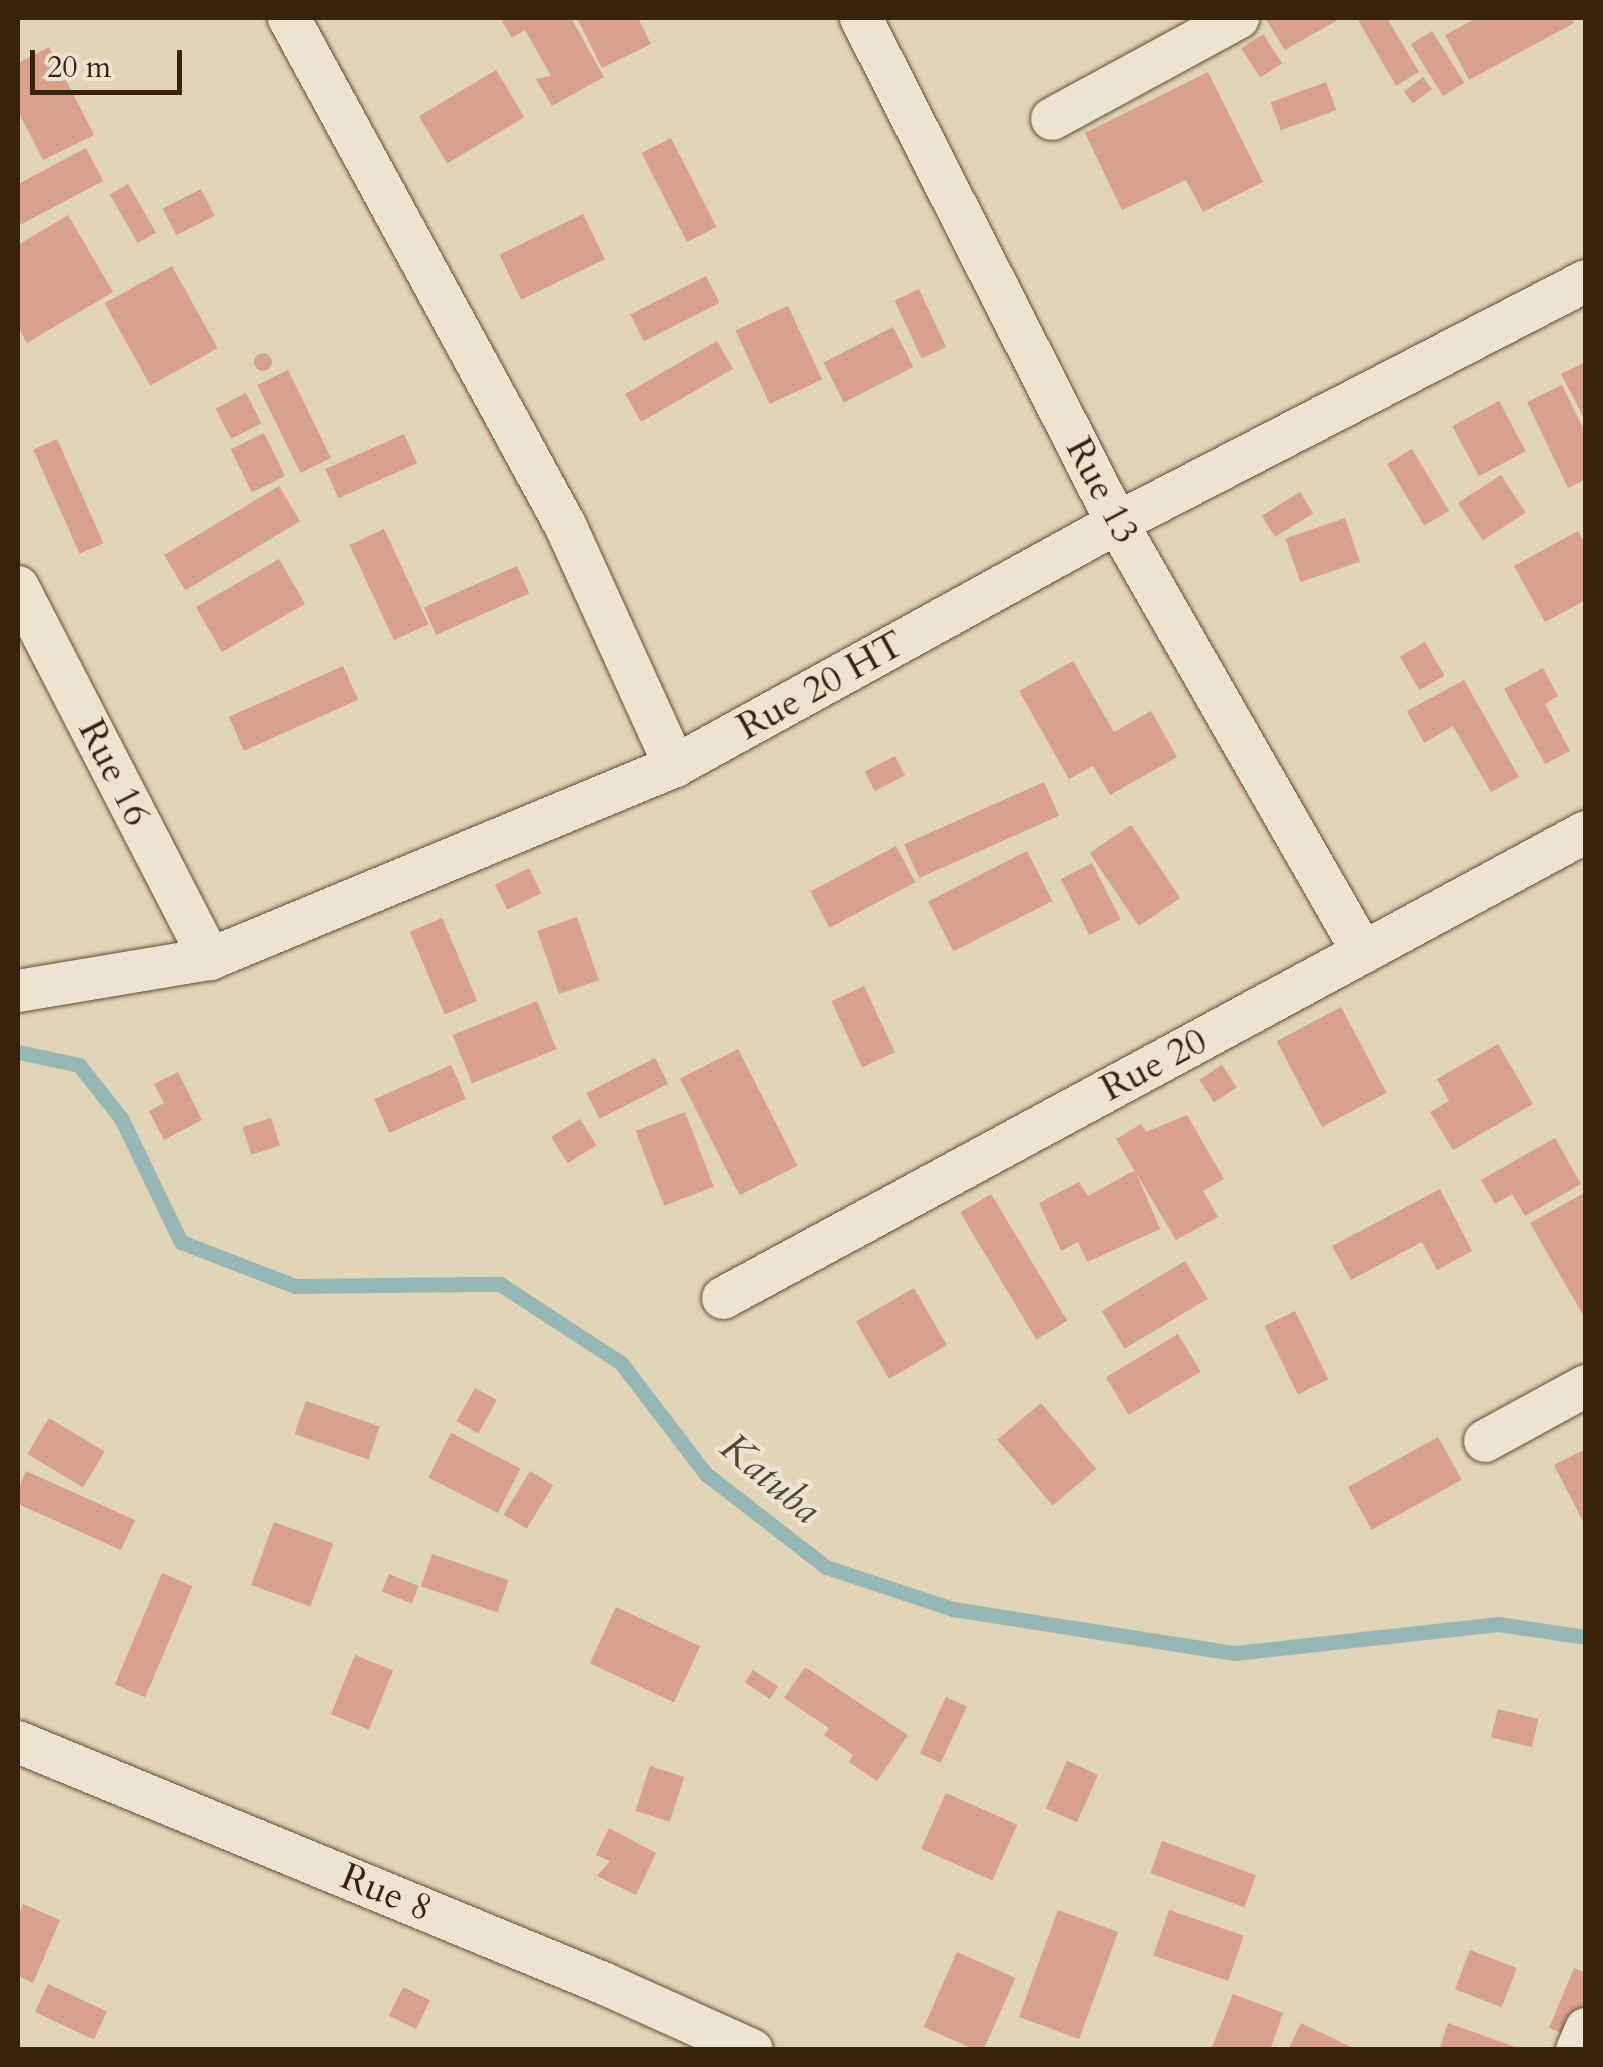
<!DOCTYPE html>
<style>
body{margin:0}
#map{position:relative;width:1603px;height:2067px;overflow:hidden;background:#e2d4b7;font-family:Cardo,serif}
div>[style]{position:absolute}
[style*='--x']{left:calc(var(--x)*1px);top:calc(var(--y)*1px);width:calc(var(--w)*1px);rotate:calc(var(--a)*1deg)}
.stream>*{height:15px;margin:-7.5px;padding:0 7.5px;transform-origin:7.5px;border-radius:7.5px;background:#96b7b6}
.building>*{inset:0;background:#d7a18b;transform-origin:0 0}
.round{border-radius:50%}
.roads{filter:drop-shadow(0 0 2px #634e36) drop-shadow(0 0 2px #634e36)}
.minor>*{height:42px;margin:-21px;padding:0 21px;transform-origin:21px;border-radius:21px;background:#ece3d0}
span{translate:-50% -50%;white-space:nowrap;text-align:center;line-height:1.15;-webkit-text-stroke:9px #ece3d0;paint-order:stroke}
.street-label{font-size:38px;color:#39220b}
.water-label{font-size:40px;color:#504736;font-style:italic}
.frame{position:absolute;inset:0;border:20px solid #39220b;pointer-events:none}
.scale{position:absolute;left:30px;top:50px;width:152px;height:45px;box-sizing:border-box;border:5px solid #39220b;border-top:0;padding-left:12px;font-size:30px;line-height:35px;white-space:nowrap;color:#39220b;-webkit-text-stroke:8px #ece3d0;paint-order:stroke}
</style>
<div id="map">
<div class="stream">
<i style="--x:18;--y:1052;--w:62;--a:12"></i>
<i style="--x:79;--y:1065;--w:68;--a:51.6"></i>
<i style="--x:121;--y:1118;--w:138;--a:64.2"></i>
<i style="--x:181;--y:1242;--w:122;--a:21.1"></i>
<i style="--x:295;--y:1286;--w:205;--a:-0.6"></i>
<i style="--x:500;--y:1284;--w:145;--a:33.1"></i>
<i style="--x:621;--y:1363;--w:140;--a:52.6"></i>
<i style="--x:706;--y:1474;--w:152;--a:37.8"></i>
<i style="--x:826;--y:1567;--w:134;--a:18.3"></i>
<i style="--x:953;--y:1609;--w:285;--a:8.9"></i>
<i style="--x:1235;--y:1653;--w:265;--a:-6.3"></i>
<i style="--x:1498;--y:1624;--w:89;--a:8.4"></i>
</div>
<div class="building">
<i style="clip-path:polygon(508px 18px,571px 18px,604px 77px,552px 106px,536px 79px,551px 76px,525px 30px,512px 38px,502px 21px)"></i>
<i style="clip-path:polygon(577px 18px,638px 18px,651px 44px,602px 68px)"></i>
<i style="clip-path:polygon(1265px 18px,1341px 18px,1285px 50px)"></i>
<i style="clip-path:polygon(1357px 18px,1387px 18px,1419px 72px,1396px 86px)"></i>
<i style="clip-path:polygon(1477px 18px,1571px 18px,1574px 23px,1469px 80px,1445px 35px)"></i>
<i style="left:1432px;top:31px;width:61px;height:25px;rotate:58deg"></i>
<i style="left:1263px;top:34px;width:35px;height:26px;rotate:57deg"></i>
<i style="clip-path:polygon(49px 47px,94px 135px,43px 160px,18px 111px,18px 63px)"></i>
<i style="left:496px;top:70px;width:55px;height:90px;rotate:59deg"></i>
<i style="clip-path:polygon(1208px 72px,1263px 182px,1203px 212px,1186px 180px,1122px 210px,1085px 133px)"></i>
<i style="left:1423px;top:77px;width:15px;height:24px;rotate:53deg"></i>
<i style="left:1326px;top:82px;width:30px;height:59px;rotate:70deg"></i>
<i style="left:671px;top:138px;width:100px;height:33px;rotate:63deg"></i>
<i style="clip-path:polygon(86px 148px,103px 181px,18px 226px,18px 184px)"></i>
<i style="left:128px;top:184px;width:56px;height:21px;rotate:60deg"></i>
<i style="left:201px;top:189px;width:30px;height:43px;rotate:63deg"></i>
<i style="left:583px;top:214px;width:50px;height:93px;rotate:64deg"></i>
<i style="clip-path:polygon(68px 215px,113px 292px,27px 343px,18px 327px,18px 245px)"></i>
<i style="left:172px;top:266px;width:94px;height:77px;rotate:61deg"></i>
<i style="left:706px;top:276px;width:30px;height:85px;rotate:63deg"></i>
<i style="left:919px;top:289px;width:64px;height:27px;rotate:65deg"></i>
<i style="left:788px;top:306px;width:81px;height:58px;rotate:65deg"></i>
<i style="left:893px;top:327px;width:45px;height:78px;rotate:63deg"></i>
<i style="left:717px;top:341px;width:32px;height:106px;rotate:60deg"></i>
<i class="round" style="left:254px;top:353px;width:18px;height:18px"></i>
<i style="clip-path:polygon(1586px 362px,1586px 422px,1561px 374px)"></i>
<i style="left:288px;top:370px;width:98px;height:34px;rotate:64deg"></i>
<i style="clip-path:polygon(1562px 385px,1586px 434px,1586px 479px,1568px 488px,1527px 402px)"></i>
<i style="left:246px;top:393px;width:34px;height:34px;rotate:63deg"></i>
<i style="left:1499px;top:401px;width:57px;height:53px;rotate:62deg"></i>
<i style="left:264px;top:433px;width:48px;height:37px;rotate:64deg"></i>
<i style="left:404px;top:434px;width:32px;height:86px;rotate:66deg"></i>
<i style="left:57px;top:439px;width:114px;height:26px;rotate:66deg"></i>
<i style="left:1412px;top:449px;width:72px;height:29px;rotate:59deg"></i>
<i style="left:1501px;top:475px;width:45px;height:51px;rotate:57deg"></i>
<i style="left:279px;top:486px;width:41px;height:134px;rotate:59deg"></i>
<i style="left:1300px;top:492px;width:25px;height:45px;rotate:58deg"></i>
<i style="left:1345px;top:518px;width:46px;height:63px;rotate:71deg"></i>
<i style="left:384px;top:529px;width:105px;height:38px;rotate:65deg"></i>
<i style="clip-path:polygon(1578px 531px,1586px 545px,1586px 600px,1545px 622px,1514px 566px)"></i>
<i style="left:279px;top:559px;width:52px;height:96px;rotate:60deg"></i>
<i style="left:517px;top:566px;width:30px;height:102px;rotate:66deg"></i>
<i style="left:1425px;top:642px;width:39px;height:29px;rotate:60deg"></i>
<i style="clip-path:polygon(1073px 661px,1114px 732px,1151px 711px,1177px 757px,1110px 795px,1093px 766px,1069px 779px,1019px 691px)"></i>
<i style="left:343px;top:666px;width:37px;height:125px;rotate:66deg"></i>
<i style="clip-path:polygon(1543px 668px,1558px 696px,1545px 704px,1570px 751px,1545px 764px,1504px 689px)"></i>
<i style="clip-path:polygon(1464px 680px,1519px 777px,1491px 792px,1453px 726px,1424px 743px,1407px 711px)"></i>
<i style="left:895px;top:756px;width:22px;height:34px;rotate:63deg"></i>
<i style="left:1044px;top:782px;width:37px;height:153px;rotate:66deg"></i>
<i style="left:1131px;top:825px;width:88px;height:50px;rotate:56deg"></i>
<i style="left:896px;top:846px;width:41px;height:97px;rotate:62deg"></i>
<i style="left:1027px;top:851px;width:56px;height:111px;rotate:63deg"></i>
<i style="left:1092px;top:863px;width:63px;height:35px;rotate:63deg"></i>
<i style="left:529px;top:868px;width:28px;height:38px;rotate:64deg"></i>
<i style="left:577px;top:917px;width:67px;height:42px;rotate:71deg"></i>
<i style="left:442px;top:918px;width:90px;height:35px;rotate:67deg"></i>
<i style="left:864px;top:986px;width:73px;height:36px;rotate:65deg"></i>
<i style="left:537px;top:1001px;width:52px;height:91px;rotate:68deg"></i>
<i style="left:1341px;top:1007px;width:97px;height:73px;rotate:62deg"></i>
<i style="clip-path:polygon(1498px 1044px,1533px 1104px,1453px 1150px,1430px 1112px,1449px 1101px,1437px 1079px)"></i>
<i style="left:738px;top:1049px;width:131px;height:65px;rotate:63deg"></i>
<i style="left:655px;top:1058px;width:29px;height:77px;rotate:63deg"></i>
<i style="left:451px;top:1065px;width:37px;height:84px;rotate:66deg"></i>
<i style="left:1222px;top:1065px;width:27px;height:27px;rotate:57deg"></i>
<i style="clip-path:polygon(178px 1072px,202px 1120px,164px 1140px,149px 1111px,164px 1103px,154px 1084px)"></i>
<i style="left:685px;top:1112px;width:80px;height:53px;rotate:69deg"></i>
<i style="clip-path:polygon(1187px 1115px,1224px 1179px,1203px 1191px,1218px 1217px,1176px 1240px,1116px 1139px,1141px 1124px,1146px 1132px)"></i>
<i style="left:271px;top:1118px;width:29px;height:30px;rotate:72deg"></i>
<i style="left:580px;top:1119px;width:31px;height:34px;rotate:58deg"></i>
<i style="clip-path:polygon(1555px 1138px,1581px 1184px,1525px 1216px,1512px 1194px,1495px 1204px,1481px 1180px)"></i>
<i style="clip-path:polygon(1135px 1170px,1160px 1229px,1087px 1262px,1078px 1242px,1061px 1251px,1039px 1203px,1079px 1182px,1088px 1196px)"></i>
<i style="clip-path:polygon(1440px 1189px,1472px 1251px,1437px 1270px,1422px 1242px,1351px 1280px,1332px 1246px)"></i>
<i style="clip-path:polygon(1586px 1192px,1586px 1314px,1583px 1315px,1530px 1223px)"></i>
<i style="left:991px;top:1194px;width:148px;height:36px;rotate:59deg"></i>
<i style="left:1185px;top:1261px;width:44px;height:97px;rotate:59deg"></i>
<i style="left:914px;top:1288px;width:66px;height:67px;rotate:60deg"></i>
<i style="left:1295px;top:1311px;width:76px;height:34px;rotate:64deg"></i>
<i style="left:1178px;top:1334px;width:44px;height:84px;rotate:59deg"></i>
<i style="left:475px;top:1388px;width:25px;height:38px;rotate:29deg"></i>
<i style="left:306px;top:1401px;width:78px;height:35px;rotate:19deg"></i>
<i style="left:1041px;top:1403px;width:86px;height:57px;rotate:50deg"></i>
<i style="left:49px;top:1418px;width:65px;height:42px;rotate:31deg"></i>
<i style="left:451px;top:1433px;width:78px;height:50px;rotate:27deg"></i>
<i style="left:1438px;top:1437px;width:49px;height:103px;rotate:61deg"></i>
<i style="clip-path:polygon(1586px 1449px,1586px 1527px,1554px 1465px)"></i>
<i style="clip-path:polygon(26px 1471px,135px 1520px,121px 1550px,18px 1504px,18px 1489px)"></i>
<i style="left:530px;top:1471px;width:27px;height:51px;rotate:31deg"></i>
<i style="left:274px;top:1522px;width:63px;height:67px;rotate:20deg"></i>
<i style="left:432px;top:1554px;width:81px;height:34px;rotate:19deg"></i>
<i style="left:162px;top:1573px;width:33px;height:121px;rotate:23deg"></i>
<i style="left:389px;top:1574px;width:32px;height:19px;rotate:22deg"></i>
<i style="left:616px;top:1607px;width:93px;height:62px;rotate:25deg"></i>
<i style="left:355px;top:1655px;width:41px;height:64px;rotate:22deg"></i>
<i style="clip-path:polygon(805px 1667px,908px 1735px,877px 1781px,849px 1762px,853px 1755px,824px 1735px,829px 1728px,784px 1698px)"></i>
<i style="left:753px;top:1670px;width:30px;height:15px;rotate:33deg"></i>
<i style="left:946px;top:1697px;width:23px;height:62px;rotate:25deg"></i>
<i style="left:1498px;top:1709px;width:42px;height:29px;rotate:14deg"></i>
<i style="left:1067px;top:1761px;width:34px;height:52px;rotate:24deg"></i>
<i style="left:650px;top:1766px;width:36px;height:47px;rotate:18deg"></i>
<i style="left:946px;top:1793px;width:78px;height:61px;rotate:24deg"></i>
<i style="clip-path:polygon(609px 1828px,656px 1853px,636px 1895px,597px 1876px,610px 1861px,596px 1855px)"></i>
<i style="left:1162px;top:1841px;width:100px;height:34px;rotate:20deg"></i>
<i style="clip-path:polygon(23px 1904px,60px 1920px,33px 1983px,18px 1976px,18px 1918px)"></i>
<i style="left:1058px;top:1910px;width:64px;height:114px;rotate:20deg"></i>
<i style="left:1169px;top:1910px;width:79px;height:48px;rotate:19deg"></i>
<i style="left:1470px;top:1950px;width:50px;height:42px;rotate:21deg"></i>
<i style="left:957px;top:1952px;width:64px;height:82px;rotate:24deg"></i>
<i style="clip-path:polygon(1574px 1968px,1586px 1973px,1586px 2021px,1578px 2040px,1549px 2028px)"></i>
<i style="left:48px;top:1984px;width:65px;height:31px;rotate:25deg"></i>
<i style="left:403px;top:1987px;width:30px;height:32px;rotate:26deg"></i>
<i style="clip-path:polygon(1233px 1994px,1283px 2013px,1270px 2050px,1211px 2050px)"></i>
<i style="clip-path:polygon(1301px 2023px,1351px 2047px,1350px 2050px,1288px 2050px)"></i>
<i style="clip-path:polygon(1448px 2023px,1521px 2049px,1521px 2050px,1439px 2050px)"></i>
</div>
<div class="roads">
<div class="minor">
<i style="--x:289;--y:18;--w:579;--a:61.44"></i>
<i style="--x:566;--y:527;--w:263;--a:65.5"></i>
<i style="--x:861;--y:18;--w:566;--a:63.12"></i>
<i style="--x:1117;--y:523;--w:495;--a:60.2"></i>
<i style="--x:1052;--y:119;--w:212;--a:-28.5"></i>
<i style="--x:18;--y:587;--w:419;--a:62.7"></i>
<i style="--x:18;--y:991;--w:195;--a:-9.5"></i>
<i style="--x:210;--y:959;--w:503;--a:-22.54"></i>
<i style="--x:675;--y:766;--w:504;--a:-28.8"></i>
<i style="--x:1117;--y:523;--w:528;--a:-27.29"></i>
<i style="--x:723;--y:1298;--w:981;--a:-28.37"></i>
<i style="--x:1485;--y:1441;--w:115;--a:-28.6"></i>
<i style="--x:18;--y:1742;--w:635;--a:22.4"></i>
<i style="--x:605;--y:1984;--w:161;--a:24.2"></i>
<i style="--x:1577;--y:2050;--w:23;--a:-67"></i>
</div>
</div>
<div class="street-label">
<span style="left:1102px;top:491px;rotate:62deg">Rue 13</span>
<span style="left:821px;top:686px;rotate:-29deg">Rue 20 HT</span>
<span style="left:114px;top:773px;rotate:63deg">Rue 16</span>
<span style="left:1154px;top:1065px;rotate:-28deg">Rue 20</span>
<span style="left:386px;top:1893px;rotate:22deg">Rue 8</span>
</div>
<div class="water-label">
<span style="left:770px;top:1479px;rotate:40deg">Katuba</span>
</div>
<div class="frame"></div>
<div class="scale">20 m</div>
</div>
